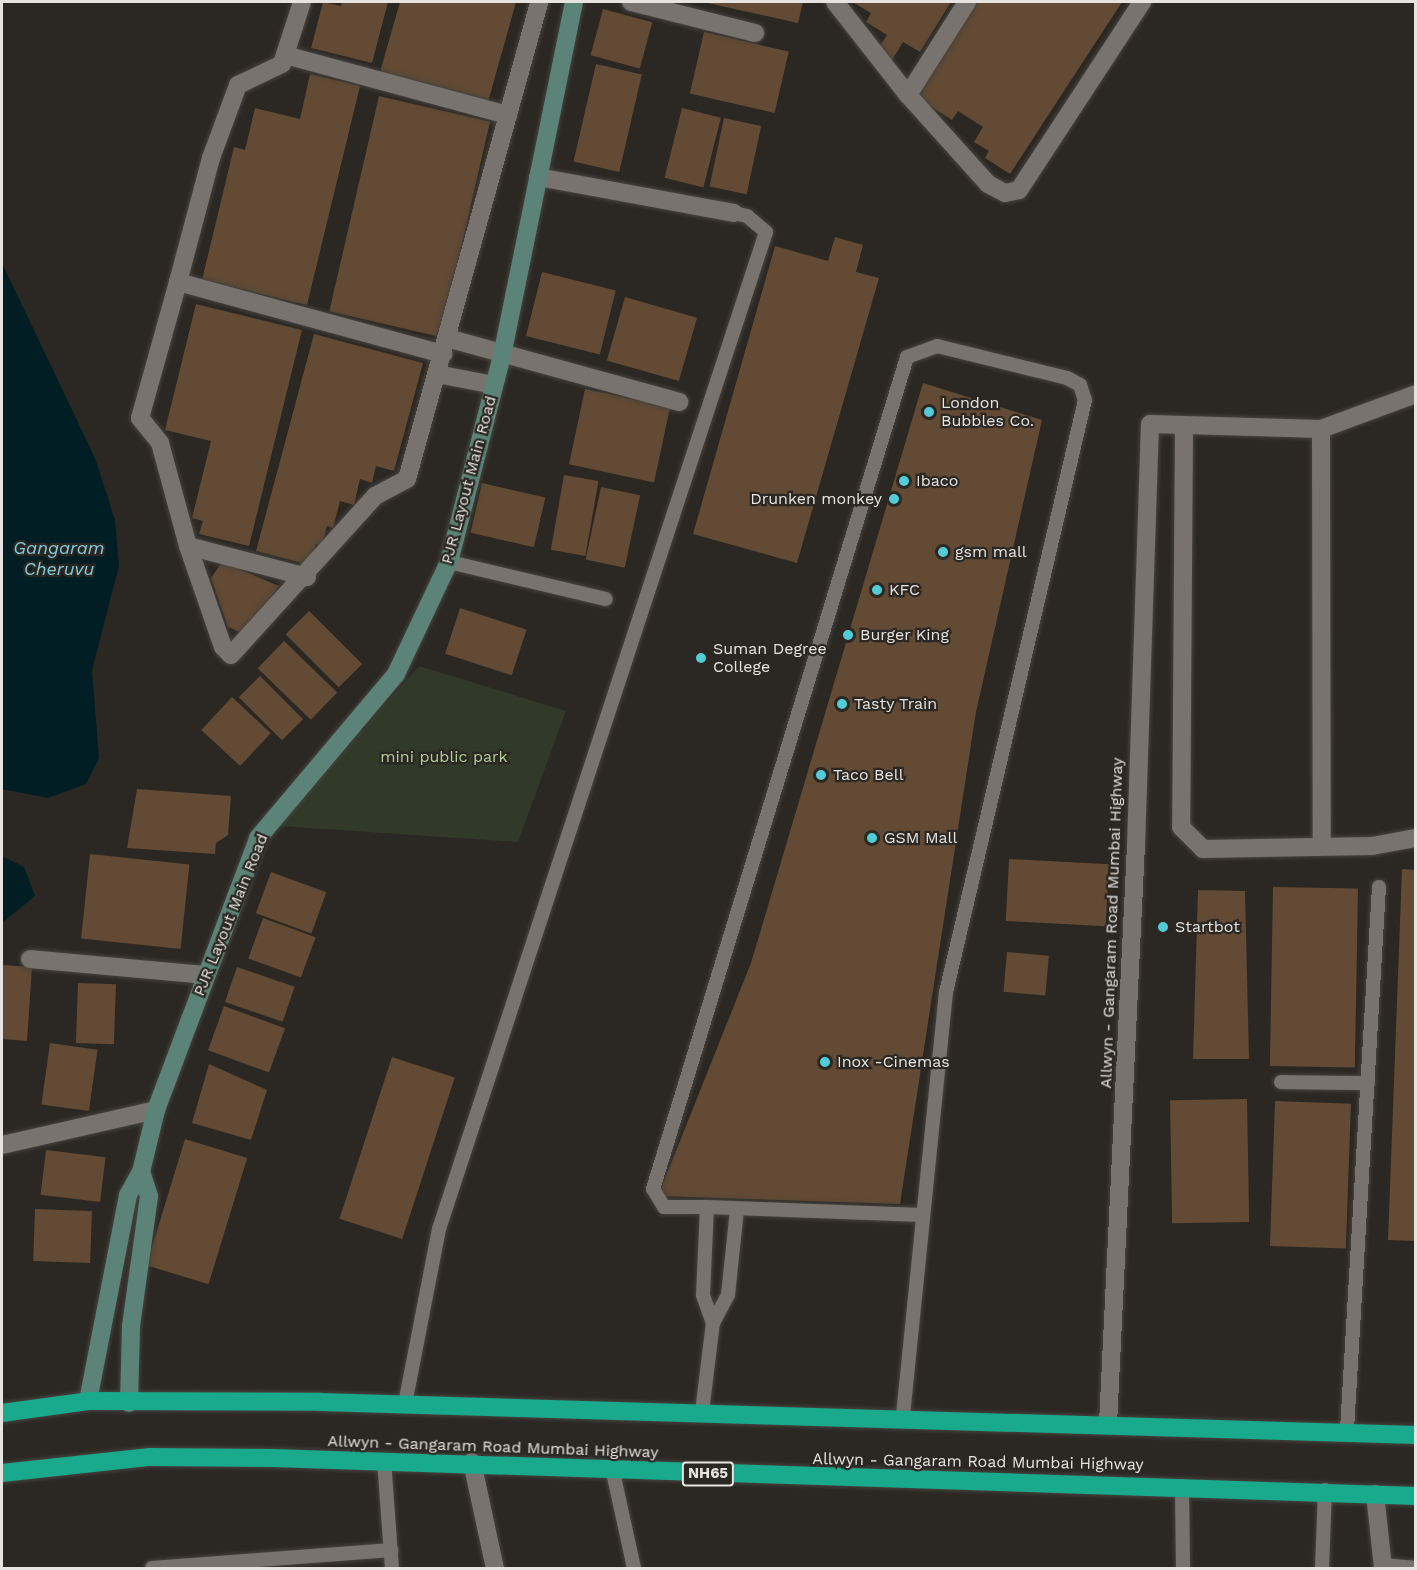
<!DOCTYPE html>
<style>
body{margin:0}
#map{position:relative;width:1417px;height:1570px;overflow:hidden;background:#2b2723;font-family:"Work Sans",sans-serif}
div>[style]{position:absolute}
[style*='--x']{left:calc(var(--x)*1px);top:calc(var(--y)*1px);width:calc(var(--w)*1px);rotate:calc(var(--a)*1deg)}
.green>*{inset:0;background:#313929}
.water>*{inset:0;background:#001e23}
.building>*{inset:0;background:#624a34;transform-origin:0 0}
.roads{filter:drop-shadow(0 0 2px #46433f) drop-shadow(0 0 2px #46433f)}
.lane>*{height:14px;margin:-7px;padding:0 7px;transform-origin:7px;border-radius:7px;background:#78736e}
.street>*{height:18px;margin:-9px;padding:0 9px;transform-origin:9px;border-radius:9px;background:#78736e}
.secondary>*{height:18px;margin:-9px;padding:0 9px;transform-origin:9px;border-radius:9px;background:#5c8377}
.highway>*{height:18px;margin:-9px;padding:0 9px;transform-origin:9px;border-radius:9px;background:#19a98c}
.dots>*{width:16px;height:16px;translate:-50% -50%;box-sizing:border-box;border:3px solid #2b2723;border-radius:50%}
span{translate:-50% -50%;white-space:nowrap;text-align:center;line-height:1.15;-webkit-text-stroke:4.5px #2b2723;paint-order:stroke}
.shield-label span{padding:2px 4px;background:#2b2723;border:2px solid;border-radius:4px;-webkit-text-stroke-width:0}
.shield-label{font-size:15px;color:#e6e3e1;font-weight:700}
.poi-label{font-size:16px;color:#e6e3e1}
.left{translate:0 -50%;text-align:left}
.right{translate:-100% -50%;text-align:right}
.street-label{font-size:16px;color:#e6e3e1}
.park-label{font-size:16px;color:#b3cd97}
.water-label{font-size:18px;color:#82cddb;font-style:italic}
.frame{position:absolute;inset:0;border:3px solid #e6e3e1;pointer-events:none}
</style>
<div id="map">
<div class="green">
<i style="clip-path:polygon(419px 666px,566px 711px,518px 842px,279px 826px)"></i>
</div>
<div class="water">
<i style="clip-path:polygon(2px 263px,95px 458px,115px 520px,119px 566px,92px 670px,99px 758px,86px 784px,48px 798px,2px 789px)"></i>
<i style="clip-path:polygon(2px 856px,24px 867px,35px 896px,2px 923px)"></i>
</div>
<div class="building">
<i style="clip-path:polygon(323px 2px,341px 6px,342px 2px,388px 2px,372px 63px,311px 48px)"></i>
<i style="clip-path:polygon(400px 2px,516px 2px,488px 102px,380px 72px)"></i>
<i style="clip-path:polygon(703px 2px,803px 2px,798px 23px)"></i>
<i style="clip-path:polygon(852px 2px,951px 2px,920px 52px,903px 42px,892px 60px,877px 50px,887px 35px,866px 22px,871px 13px)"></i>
<i style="clip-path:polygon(975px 2px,1122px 2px,1010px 174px,985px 158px,989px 151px,974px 142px,983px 127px,958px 111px,952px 120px,914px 96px)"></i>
<i style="left:603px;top:9px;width:51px;height:48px;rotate:15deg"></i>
<i style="left:704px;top:32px;width:87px;height:63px;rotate:13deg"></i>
<i style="left:596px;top:64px;width:47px;height:100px;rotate:13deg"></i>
<i style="clip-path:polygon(310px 74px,360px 86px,307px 305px,202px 280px,234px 147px,245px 150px,255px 108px,300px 119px)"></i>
<i style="left:379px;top:96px;width:114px;height:221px;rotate:13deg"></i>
<i style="left:682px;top:108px;width:40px;height:72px;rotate:14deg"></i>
<i style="left:724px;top:118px;width:38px;height:70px;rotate:12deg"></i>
<i style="clip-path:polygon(835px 237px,863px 245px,856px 272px,879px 278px,797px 563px,693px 534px,775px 246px,828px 261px)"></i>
<i style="left:542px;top:272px;width:76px;height:66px;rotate:14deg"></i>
<i style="left:625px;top:297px;width:75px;height:66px;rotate:16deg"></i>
<i style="clip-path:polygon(196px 304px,302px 330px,249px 546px,199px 534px,203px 521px,192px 518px,211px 441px,165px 430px)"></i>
<i style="clip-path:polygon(314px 334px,423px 363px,394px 471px,376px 466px,372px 483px,360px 479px,354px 505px,340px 501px,333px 528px,327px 526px,322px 545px,316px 544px,310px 565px,256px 551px)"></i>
<i style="clip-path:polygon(923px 383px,1042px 420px,976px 712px,900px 1204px,658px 1196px,751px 963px)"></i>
<i style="left:585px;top:389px;width:87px;height:77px;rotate:12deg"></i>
<i style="left:564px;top:475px;width:35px;height:76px;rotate:10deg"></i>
<i style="left:482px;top:483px;width:65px;height:51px;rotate:13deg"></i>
<i style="left:601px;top:487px;width:40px;height:74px;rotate:12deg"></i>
<i style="clip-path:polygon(222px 562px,279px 586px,244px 634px,228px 627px,211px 578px)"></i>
<i style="left:460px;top:608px;width:70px;height:48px;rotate:18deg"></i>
<i style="left:309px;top:611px;width:75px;height:33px;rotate:45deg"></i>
<i style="left:284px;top:641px;width:74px;height:38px;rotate:44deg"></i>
<i style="left:260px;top:676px;width:61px;height:30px;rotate:45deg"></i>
<i style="left:232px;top:697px;width:53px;height:45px;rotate:43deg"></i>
<i style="clip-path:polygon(137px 789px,231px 796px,228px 835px,216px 843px,215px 854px,127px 848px)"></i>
<i style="left:90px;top:854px;width:100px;height:85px;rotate:6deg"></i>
<i style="left:1009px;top:859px;width:100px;height:62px;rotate:3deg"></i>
<i style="clip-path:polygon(1402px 869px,1416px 870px,1416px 1241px,1388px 1240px)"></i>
<i style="left:271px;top:872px;width:59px;height:44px;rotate:20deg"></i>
<i style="left:1273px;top:887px;width:85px;height:179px;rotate:1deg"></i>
<i style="clip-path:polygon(1198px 890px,1245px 891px,1249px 1059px,1193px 1059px)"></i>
<i style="left:263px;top:918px;width:56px;height:43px;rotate:20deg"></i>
<i style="left:1007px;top:952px;width:42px;height:40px;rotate:5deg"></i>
<i style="clip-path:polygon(2px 965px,32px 967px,27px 1041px,2px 1039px)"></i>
<i style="left:237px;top:967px;width:61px;height:37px;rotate:19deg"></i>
<i style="left:78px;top:983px;width:38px;height:60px;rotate:2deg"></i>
<i style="left:224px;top:1006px;width:65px;height:47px;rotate:20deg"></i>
<i style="left:50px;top:1043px;width:48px;height:62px;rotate:8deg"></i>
<i style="left:392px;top:1057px;width:66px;height:170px;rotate:18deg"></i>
<i style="clip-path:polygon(209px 1064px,267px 1090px,251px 1140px,192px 1123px)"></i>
<i style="left:1247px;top:1099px;width:123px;height:77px;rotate:89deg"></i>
<i style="left:1275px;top:1101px;width:76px;height:145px;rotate:2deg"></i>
<i style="left:185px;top:1139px;width:65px;height:132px;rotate:17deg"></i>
<i style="left:46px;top:1150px;width:60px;height:45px;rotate:7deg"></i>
<i style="left:35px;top:1209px;width:57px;height:52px;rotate:2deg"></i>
</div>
<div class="roads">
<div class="lane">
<i style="--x:449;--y:562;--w:161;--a:13.3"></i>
<i style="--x:1281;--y:1082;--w:87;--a:0.7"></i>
<i style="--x:707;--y:1207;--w:215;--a:2.1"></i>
<i style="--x:713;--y:1323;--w:32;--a:-62"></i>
<i style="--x:728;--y:1295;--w:86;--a:-84"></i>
<i style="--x:405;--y:1404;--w:178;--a:-79"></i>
<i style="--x:439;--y:1229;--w:1049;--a:-71.84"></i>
<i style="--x:766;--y:232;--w:25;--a:-140"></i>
<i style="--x:747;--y:216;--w:13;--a:-167"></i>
<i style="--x:702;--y:1412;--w:90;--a:-83"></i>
<i style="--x:713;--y:1323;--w:30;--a:-110"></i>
<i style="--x:703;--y:1295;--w:88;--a:-87.4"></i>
<i style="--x:707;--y:1207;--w:43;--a:180"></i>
<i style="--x:664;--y:1207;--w:21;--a:-121"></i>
<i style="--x:653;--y:1189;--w:870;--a:-73.02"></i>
<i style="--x:907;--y:357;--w:32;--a:-20"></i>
<i style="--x:937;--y:346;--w:134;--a:13.8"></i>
<i style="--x:1067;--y:378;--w:15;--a:28"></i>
<i style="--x:1080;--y:385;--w:16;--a:72"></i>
<i style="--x:1085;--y:400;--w:608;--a:103.21"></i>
<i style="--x:946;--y:992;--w:427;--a:95.8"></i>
<i style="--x:1347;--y:1430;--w:544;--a:-86.63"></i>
<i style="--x:384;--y:1460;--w:108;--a:85.8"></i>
<i style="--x:613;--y:1472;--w:98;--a:77.7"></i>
<i style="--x:1182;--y:1486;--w:82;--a:89.3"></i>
<i style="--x:1383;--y:1565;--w:33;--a:5"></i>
<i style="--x:152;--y:1568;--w:240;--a:-4.3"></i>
<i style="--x:1322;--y:1568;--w:78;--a:-87.8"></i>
</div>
<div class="street">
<i style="--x:302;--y:2;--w:65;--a:107.9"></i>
<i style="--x:282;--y:64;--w:49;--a:154.5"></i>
<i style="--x:238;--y:85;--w:78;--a:110.3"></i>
<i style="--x:211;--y:158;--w:128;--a:104.9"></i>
<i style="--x:178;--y:282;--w:275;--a:15.2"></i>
<i style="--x:631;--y:2;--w:128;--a:14"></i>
<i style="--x:835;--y:2;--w:118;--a:51.9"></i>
<i style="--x:908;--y:95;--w:120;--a:48"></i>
<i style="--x:988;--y:184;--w:19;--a:28"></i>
<i style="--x:1005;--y:193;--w:14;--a:-12"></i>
<i style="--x:1019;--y:190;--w:225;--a:-56.8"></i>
<i style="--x:285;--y:55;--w:231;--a:15.1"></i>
<i style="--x:908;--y:95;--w:110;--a:-57.6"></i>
<i style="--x:538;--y:177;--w:199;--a:10.4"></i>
<i style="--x:178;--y:282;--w:141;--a:105.6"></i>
<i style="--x:140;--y:418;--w:32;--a:51"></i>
<i style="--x:160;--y:443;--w:107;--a:74.8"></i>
<i style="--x:188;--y:546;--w:107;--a:70.9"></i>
<i style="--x:223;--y:647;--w:11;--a:45"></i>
<i style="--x:231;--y:655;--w:215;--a:-47.8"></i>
<i style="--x:375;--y:496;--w:36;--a:-28"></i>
<i style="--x:407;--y:479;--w:495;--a:-74.5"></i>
<i style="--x:447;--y:338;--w:241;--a:15.4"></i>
<i style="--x:437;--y:374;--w:58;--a:10.9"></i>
<i style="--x:1184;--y:425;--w:402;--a:90.4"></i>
<i style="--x:1181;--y:827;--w:31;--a:45"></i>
<i style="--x:1203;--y:849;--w:169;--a:-1"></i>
<i style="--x:1372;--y:846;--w:45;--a:-10.3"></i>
<i style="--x:1321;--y:429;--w:417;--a:89.9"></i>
<i style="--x:188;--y:546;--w:123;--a:14.6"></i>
<i style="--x:30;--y:959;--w:177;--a:5.2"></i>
<i style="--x:2;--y:1145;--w:158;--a:-12.8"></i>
<i style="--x:1108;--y:1424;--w:579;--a:-87.23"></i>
<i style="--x:1136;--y:846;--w:422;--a:-88.1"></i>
<i style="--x:1150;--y:424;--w:171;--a:1.7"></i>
<i style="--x:1321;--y:429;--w:101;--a:-20.2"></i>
<i style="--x:472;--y:1462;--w:108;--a:77.8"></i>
<i style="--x:1375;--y:1494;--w:74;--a:83.8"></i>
</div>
<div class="secondary">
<i style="--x:88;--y:1401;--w:210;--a:-79"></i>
<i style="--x:128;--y:1195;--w:26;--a:-61"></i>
<i style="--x:141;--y:1172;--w:64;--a:-76.4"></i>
<i style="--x:156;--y:1110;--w:290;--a:-69.4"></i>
<i style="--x:258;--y:838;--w:214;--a:-49.9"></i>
<i style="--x:396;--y:674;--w:124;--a:-64.7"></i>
<i style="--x:449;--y:562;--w:218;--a:-75.6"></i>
<i style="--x:503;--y:351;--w:356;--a:-78.5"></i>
<i style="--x:129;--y:1403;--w:77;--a:-88.5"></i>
<i style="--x:131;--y:1326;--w:131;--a:-82.1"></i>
<i style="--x:149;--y:1196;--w:25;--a:-108"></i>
</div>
<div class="highway">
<i style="--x:2;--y:1413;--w:87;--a:-7.9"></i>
<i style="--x:88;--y:1401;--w:233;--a:0.2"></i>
<i style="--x:321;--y:1402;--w:1095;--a:1.73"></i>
<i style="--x:2;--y:1473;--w:149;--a:-6.2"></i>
<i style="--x:150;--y:1457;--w:123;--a:0.5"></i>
<i style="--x:273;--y:1458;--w:1144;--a:1.9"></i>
</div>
</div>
<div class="dots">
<i style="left:929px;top:412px;background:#52ccd6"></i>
<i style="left:904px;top:481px;background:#52ccd6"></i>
<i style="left:894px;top:499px;background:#52ccd6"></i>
<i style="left:943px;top:552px;background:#52ccd6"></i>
<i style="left:877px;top:590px;background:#52ccd6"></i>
<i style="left:848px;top:635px;background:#52ccd6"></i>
<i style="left:701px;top:658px;background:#52ccd6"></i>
<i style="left:842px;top:704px;background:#52ccd6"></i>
<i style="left:821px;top:775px;background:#52ccd6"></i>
<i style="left:872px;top:838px;background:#52ccd6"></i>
<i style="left:1163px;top:927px;background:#52ccd6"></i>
<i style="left:825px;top:1062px;background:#52ccd6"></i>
</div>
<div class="shield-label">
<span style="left:708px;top:1474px">NH65</span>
</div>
<div class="poi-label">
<span class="left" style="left:941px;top:412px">London<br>Bubbles Co.</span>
<span class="left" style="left:916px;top:481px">Ibaco</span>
<span class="right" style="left:882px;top:499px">Drunken monkey</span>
<span class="left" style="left:955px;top:552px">gsm mall</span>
<span class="left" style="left:889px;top:590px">KFC</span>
<span class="left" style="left:860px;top:635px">Burger King</span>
<span class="left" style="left:713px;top:658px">Suman Degree<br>College</span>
<span class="left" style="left:854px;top:704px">Tasty Train</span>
<span class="left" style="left:833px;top:775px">Taco Bell</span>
<span class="left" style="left:884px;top:838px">GSM Mall</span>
<span class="left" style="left:1175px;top:927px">Startbot</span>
<span class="left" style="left:837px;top:1062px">Inox -Cinemas</span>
</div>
<div class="street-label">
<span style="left:469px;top:480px;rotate:-75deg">PJR Layout Main Road</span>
<span style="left:231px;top:915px;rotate:-68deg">PJR Layout Main Road</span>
<span style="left:1112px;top:923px;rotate:-88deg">Allwyn - Gangaram Road Mumbai Highway</span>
<span style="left:493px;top:1447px;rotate:2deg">Allwyn - Gangaram Road Mumbai Highway</span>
<span style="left:978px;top:1462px;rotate:1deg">Allwyn - Gangaram Road Mumbai Highway</span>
</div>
<div class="park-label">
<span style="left:444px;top:757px">mini public park</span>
</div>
<div class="water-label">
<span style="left:59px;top:559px">Gangaram<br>Cheruvu</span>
</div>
<div class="frame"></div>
</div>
